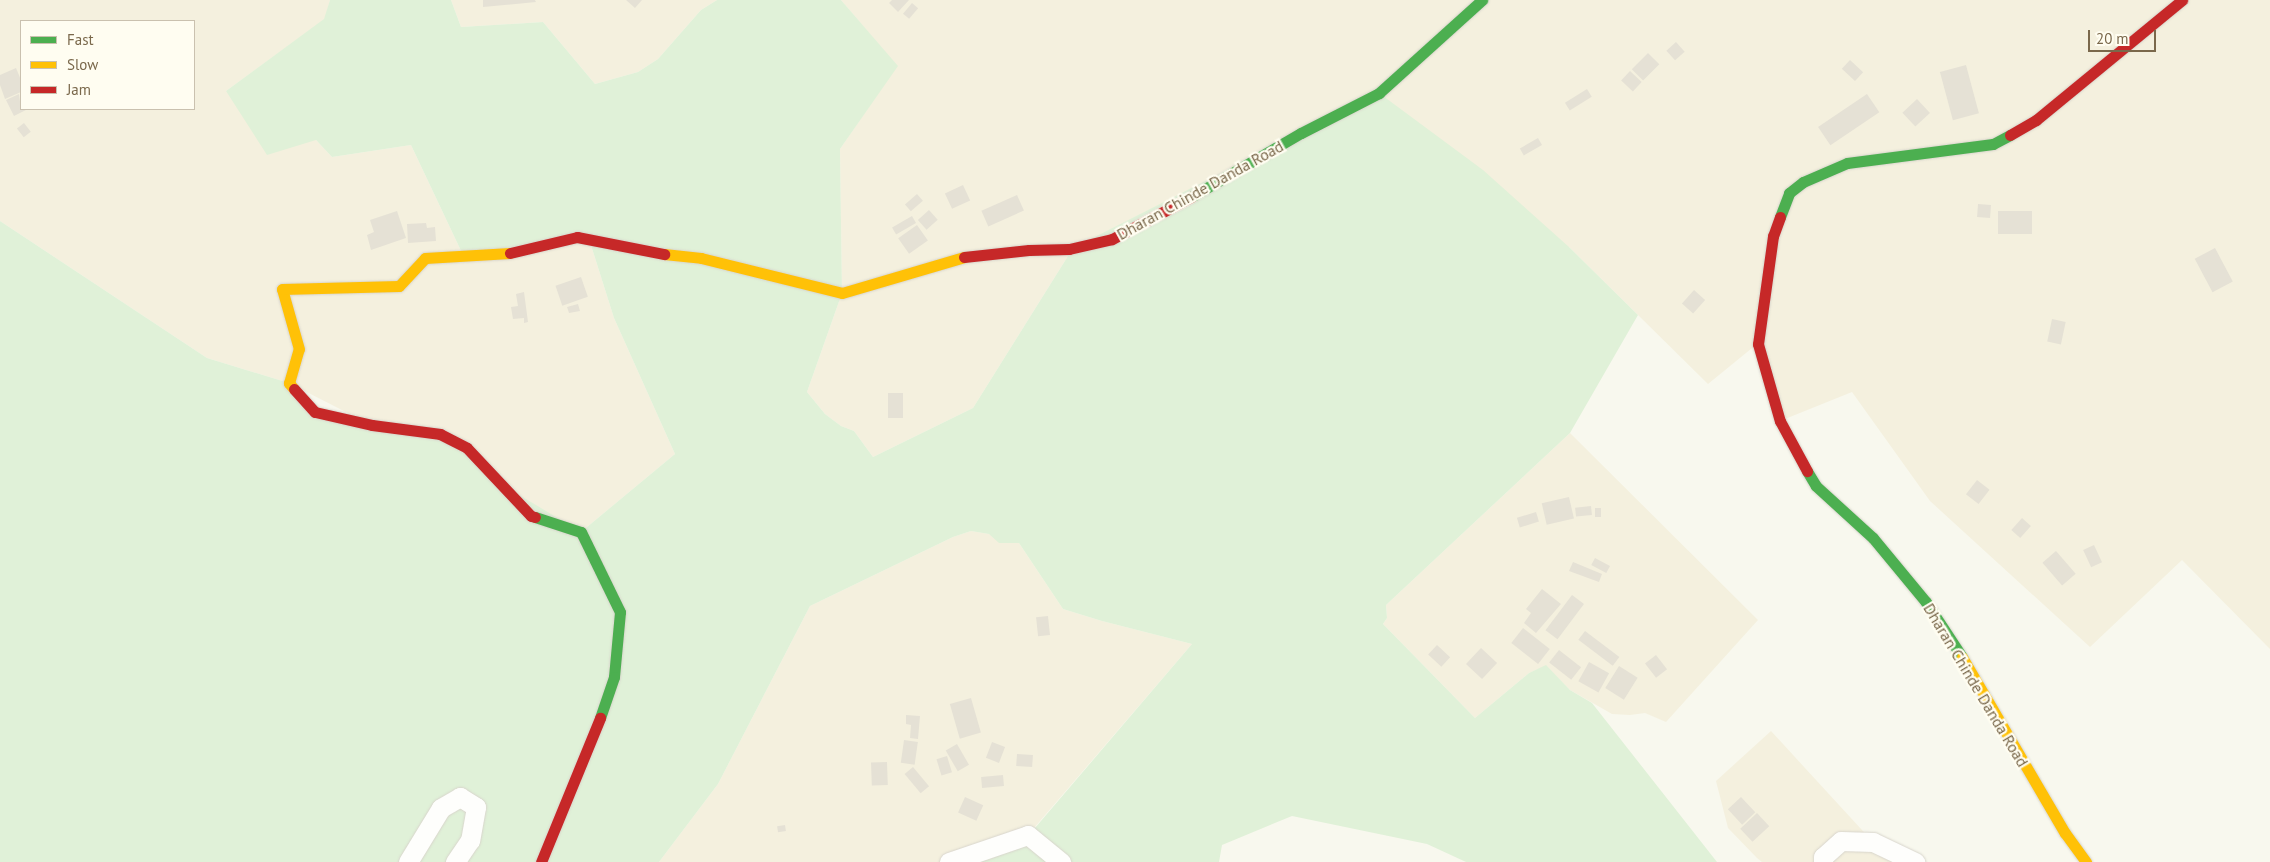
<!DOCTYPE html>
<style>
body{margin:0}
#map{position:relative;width:2270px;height:862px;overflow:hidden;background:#f8f8ee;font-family:"PT Sans",sans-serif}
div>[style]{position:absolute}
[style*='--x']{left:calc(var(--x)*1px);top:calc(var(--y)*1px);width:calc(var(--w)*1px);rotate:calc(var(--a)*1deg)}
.residential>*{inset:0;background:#f4f0de}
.green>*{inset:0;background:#e0f1d8}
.building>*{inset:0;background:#e5e1d5;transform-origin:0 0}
.roads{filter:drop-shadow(0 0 1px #d8d5cc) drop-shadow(0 0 1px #d8d5cc)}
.street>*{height:19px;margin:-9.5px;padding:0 9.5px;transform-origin:9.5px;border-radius:9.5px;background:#fefefc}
.fast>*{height:11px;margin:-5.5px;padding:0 5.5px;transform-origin:5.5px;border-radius:5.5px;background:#4caf50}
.slow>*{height:11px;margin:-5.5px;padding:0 5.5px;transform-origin:5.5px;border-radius:5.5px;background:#ffc107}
.jam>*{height:11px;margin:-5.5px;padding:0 5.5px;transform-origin:5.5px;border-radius:5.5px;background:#c62828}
span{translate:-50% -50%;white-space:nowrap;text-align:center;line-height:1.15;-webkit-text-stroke:4.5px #fffdf1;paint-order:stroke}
.street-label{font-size:16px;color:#7a684b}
.legend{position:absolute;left:20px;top:20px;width:175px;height:90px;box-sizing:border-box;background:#fffdf1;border:1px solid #cac1af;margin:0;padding:6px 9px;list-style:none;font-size:15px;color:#7a684b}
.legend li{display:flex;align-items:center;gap:10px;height:25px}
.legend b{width:25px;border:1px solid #cac1af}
.scale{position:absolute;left:2088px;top:30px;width:68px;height:22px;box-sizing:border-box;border:2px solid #7a684b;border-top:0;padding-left:6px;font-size:15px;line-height:18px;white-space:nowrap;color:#7a684b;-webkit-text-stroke:4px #fffdf1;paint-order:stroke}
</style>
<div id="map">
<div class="residential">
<i style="clip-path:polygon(evenodd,0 0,330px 0,325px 19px,226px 91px,316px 140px,332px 157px,411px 145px,463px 255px,590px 242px,614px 318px,675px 454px,581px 532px,289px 383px,207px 358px,0 221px,0 0,21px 21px,194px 21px,194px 109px,21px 109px,21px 21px)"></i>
<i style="clip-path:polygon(451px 0,717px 0,701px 10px,658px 59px,638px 72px,595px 84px,543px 22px,461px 27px)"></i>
<i style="clip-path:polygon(841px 0,2270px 0,2270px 649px,2182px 560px,2090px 647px,1930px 501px,1852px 392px,1780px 421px,1757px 344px,1708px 384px,1569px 247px,1073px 248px,973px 408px,873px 457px,854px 431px,841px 426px,825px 414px,807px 392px,842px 293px,840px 149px,897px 66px)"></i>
<i style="clip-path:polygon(1570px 433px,1758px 620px,1666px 722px,1645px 713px,1630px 715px,1612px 714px,1570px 690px,1546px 666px,1529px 673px,1475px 718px,1383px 624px,1387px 618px,1386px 605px)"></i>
<i style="clip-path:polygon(971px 531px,989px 534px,1019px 543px,1063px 609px,1102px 621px,1192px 644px,1028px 835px,949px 862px,659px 862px,718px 784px,810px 606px,953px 537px)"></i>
<i style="clip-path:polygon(1771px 731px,1873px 842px,1915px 862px,1762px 862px,1757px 858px,1728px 828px,1716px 781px)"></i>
</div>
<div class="green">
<i style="clip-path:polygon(330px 0,451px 0,461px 27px,543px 22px,595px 84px,638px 72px,658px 59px,701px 10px,717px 0,841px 0,898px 66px,840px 149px,842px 293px,807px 392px,825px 414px,841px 426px,854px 431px,873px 457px,973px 408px,1073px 248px,1379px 93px,1483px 170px,1569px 247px,1638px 315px,1570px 433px,1386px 605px,1387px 618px,1383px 624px,1475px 718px,1529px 673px,1546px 665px,1570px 690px,1592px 703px,1717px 862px,1466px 862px,1427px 844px,1292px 816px,1222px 845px,1219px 862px,949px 862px,1029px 835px,1192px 644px,1102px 621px,1063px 609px,1019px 543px,999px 543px,989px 534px,971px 531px,953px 537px,810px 606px,718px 784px,659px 862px,0 862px,0 221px,207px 358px,289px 383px,315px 412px,440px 434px,506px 487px,581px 532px,675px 454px,614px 318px,590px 242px,463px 255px,411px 145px,332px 157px,316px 140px,267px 155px,226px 91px,324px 19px)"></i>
</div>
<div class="building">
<i style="clip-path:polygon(483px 0,535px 0,536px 2px,483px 7px)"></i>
<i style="clip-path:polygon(626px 0,642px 0,635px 8px)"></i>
<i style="clip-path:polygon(892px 0,909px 0,898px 12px,889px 3px)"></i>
<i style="left:912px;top:3px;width:8px;height:14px;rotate:40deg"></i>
<i style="left:1676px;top:42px;width:13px;height:13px;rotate:48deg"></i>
<i style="left:1648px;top:53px;width:16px;height:23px;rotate:45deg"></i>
<i style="left:1850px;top:60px;width:18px;height:12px;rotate:43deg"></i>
<i style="left:1966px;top:65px;width:50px;height:27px;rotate:75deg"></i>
<i style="clip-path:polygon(16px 68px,21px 80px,21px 92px,5px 99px,0 85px,0 75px)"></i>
<i style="left:1630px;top:71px;width:16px;height:13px;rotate:43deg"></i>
<i style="left:1587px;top:89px;width:9px;height:26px;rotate:58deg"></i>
<i style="clip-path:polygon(19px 94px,21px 109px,28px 109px,14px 116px,6px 100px)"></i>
<i style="left:1867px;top:94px;width:22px;height:59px;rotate:56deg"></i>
<i style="left:1917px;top:99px;width:19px;height:20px;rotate:47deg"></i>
<i style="left:24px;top:123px;width:11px;height:9px;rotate:52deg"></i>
<i style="left:1538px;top:138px;width:8px;height:21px;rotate:60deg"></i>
<i style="left:963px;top:185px;width:17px;height:20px;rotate:65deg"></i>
<i style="left:917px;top:194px;width:9px;height:16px;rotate:49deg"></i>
<i style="left:1017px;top:195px;width:17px;height:39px;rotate:66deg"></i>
<i style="left:1978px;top:204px;width:13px;height:13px;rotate:4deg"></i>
<i style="left:929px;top:210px;width:13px;height:15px;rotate:48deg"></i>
<i style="clip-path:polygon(397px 211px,406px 238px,371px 250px,367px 235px,374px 232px,370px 220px)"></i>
<i style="left:1998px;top:211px;width:34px;height:23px"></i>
<i style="left:912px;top:216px;width:8px;height:23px;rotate:60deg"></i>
<i style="clip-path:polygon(426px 223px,427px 228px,435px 227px,436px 241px,408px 243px,407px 224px)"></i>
<i style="left:917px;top:225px;width:19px;height:23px;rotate:55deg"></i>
<i style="left:2215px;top:248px;width:38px;height:23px;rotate:62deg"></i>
<i style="left:581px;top:277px;width:21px;height:27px;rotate:71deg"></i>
<i style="left:1694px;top:290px;width:15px;height:18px;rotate:42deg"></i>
<i style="clip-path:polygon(524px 292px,528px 322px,524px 323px,524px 318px,513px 319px,511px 307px,518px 306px,516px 294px)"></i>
<i style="clip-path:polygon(578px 304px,580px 311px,569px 313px,567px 307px)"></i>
<i style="left:2052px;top:319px;width:14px;height:23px;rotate:12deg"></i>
<i style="left:888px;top:393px;width:15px;height:25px"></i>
<i style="left:1977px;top:480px;width:16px;height:18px;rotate:38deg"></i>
<i style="left:1569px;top:497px;width:22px;height:28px;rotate:77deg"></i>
<i style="left:1591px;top:506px;width:9px;height:16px;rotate:84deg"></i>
<i style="left:1595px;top:508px;width:6px;height:9px"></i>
<i style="left:1536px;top:512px;width:10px;height:20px;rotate:73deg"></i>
<i style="left:2022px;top:518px;width:12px;height:16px;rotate:42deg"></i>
<i style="left:2094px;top:545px;width:19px;height:12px;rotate:65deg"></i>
<i style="left:2056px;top:551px;width:30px;height:18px;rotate:49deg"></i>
<i style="left:1595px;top:558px;width:17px;height:8px;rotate:28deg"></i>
<i style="clip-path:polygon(1573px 562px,1602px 574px,1599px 582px,1569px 571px)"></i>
<i style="clip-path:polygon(1542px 589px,1561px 604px,1536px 633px,1524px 623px,1531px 613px,1526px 609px)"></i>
<i style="left:1572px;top:595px;width:15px;height:44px;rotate:37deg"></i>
<i style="left:1048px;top:616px;width:19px;height:12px;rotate:84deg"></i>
<i style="left:1523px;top:628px;width:34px;height:19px;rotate:38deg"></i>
<i style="left:1585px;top:631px;width:43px;height:11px;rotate:37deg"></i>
<i style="left:1437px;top:645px;width:18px;height:13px;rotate:43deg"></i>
<i style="left:1481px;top:648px;width:22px;height:22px;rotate:43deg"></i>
<i style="left:1559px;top:650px;width:28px;height:16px;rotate:38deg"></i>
<i style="left:1656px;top:655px;width:18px;height:14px;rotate:52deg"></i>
<i style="left:1589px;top:662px;width:23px;height:22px;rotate:29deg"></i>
<i style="left:1619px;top:666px;width:22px;height:26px;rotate:32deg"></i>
<i style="left:971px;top:698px;width:36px;height:22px;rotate:74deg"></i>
<i style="clip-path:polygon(906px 715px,920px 716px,918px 739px,910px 738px,911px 725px,906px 724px)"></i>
<i style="left:904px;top:740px;width:14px;height:23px;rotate:8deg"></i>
<i style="left:992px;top:742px;width:14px;height:17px;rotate:21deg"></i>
<i style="left:957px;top:744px;width:24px;height:13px;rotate:60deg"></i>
<i style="left:1017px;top:754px;width:16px;height:12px;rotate:4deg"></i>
<i style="left:947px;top:756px;width:17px;height:11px;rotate:73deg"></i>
<i style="left:887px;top:762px;width:23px;height:16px;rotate:88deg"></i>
<i style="left:913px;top:767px;width:25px;height:11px;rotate:50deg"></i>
<i style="left:1003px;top:775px;width:11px;height:22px;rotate:85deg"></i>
<i style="left:965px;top:797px;width:20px;height:17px;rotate:24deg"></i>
<i style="left:1741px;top:797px;width:21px;height:18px;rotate:47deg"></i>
<i style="left:1757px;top:813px;width:18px;height:23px;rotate:47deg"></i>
<i style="left:785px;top:825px;width:6px;height:8px;rotate:81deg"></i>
</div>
<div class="roads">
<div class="street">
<i style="--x:408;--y:862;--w:63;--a:-58.6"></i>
<i style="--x:441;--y:808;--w:22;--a:-30"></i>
<i style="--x:460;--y:797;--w:19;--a:32"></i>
<i style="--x:476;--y:807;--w:34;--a:100"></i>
<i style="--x:470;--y:840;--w:27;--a:124"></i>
<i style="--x:949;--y:862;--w:83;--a:-18.9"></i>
<i style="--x:1028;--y:835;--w:43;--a:39.3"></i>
<i style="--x:1823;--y:862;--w:5;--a:-90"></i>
<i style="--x:1823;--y:857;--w:24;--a:-42"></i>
<i style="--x:1841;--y:841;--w:32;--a:2"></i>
<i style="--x:1873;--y:842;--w:47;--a:25.5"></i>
</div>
<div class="fast">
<i style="--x:1191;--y:197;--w:127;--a:-30.2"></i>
<i style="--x:1301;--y:133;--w:88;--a:-27.1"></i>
<i style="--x:1379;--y:93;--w:139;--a:-42.1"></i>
<i style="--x:1780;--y:217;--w:26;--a:-69"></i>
<i style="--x:1789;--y:193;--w:18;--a:-38"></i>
<i style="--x:1803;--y:182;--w:48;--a:-23.4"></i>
<i style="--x:1847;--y:163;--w:147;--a:-7.4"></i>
<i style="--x:1993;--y:144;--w:19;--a:-28"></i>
<i style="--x:1807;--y:471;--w:17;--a:59"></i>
<i style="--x:1816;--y:486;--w:77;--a:42.4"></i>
<i style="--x:1873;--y:538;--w:83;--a:50.4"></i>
<i style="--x:1926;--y:602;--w:66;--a:56.8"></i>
<i style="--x:535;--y:517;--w:48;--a:18.1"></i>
<i style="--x:581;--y:532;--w:89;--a:64"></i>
<i style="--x:620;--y:612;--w:65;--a:95.3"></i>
<i style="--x:614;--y:677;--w:43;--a:108.9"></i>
</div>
<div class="slow">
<i style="--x:664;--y:254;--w:37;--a:6"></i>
<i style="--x:701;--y:258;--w:145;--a:13.9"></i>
<i style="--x:842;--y:293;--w:127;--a:-16.4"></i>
<i style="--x:294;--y:389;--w:8;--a:-130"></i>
<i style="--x:289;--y:383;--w:35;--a:-74"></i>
<i style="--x:299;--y:349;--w:62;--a:-105.8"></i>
<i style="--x:282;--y:289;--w:117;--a:-1.5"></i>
<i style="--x:399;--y:286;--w:38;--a:-47"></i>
<i style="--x:425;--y:258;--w:85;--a:-3.4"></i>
<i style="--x:1962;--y:657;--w:204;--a:59.7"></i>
<i style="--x:2065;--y:833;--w:36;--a:54"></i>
</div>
<div class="jam">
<i style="--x:2010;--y:135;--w:30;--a:-30"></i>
<i style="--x:2036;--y:120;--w:189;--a:-39.4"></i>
<i style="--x:1780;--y:217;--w:20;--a:110"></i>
<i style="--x:1773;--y:236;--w:109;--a:97.9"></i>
<i style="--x:1758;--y:344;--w:80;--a:74.1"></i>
<i style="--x:1780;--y:421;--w:57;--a:61.6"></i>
<i style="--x:510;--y:253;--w:69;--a:-13.4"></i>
<i style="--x:577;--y:237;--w:89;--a:11.1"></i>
<i style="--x:964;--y:257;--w:65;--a:-6.1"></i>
<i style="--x:1029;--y:250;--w:40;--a:-1.4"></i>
<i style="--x:1069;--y:249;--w:44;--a:-13.1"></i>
<i style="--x:1112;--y:239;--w:89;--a:-28"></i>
<i style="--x:294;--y:389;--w:31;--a:48"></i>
<i style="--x:315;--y:412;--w:58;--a:12.8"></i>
<i style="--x:372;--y:425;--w:69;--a:7.5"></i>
<i style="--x:440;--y:434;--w:30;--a:27"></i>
<i style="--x:467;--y:448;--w:93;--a:46.7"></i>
<i style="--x:531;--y:516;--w:4;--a:14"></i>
<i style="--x:541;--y:862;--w:156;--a:-67.7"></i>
</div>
</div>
<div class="street-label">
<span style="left:1200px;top:190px;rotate:-29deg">Dharan Chinde Danda Road</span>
<span style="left:1976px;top:685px;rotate:59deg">Dharan Chinde Danda Road</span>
</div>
<ul class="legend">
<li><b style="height:6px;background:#4caf50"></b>Fast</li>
<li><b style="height:6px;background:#ffc107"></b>Slow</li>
<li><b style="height:6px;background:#c62828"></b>Jam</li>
</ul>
<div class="scale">20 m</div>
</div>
